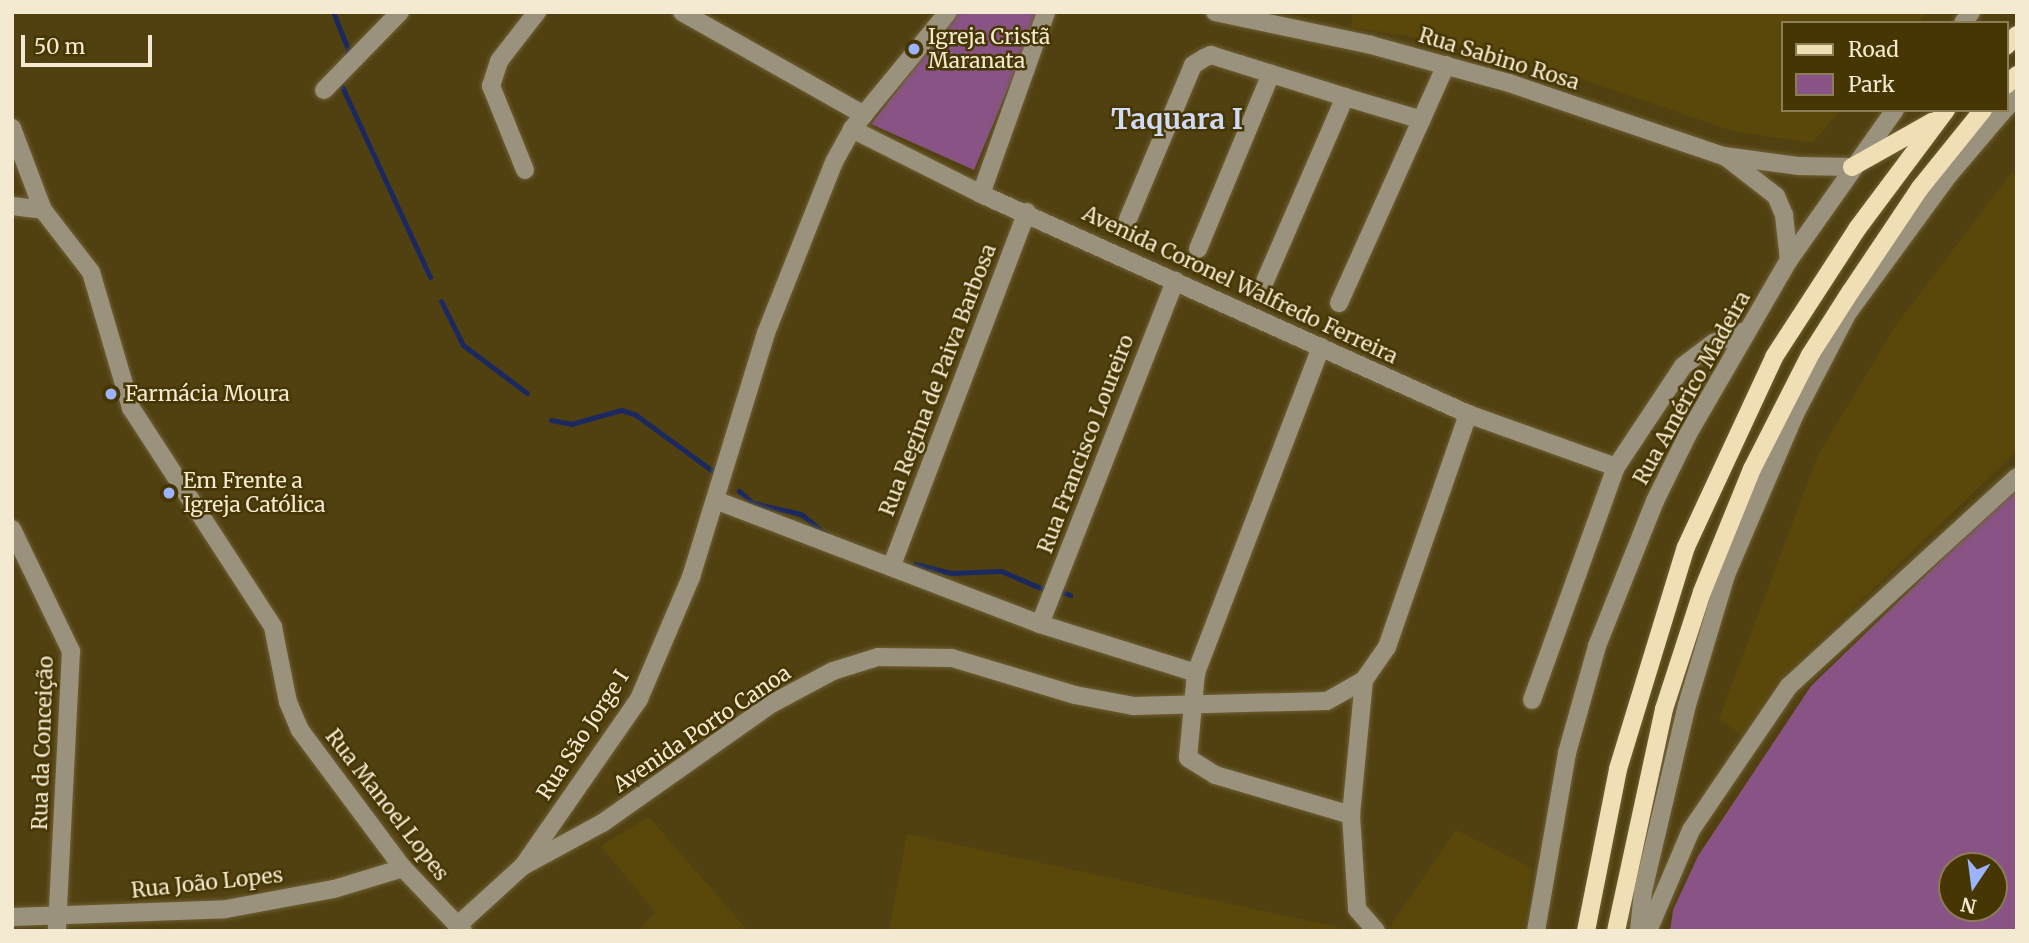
<!DOCTYPE html>
<meta charset="utf-8">
<style>
body{margin:0}
#map{position:relative;width:2029px;height:943px;overflow:hidden;background:#514111;font-family:Merriweather,serif}
div>[style]{position:absolute}
[style*='--x']{left:calc(var(--x)*1px);top:calc(var(--y)*1px);width:calc(var(--w)*1px);rotate:calc(var(--a)*1deg)}
.built>*{inset:0;background:#5a470a}
.green>*{inset:0;background:#895485}
.stream>*{height:5px;margin:-2.5px;padding:0 2.5px;transform-origin:2.5px;border-radius:2.5px;background:#1c2960}
.roads{filter:drop-shadow(0 0 2px #6e5f34) drop-shadow(0 0 2px #6e5f34)}
.minor>*{height:18px;margin:-9px;padding:0 9px;transform-origin:9px;border-radius:9px;background:#9a927d}
.major>*{height:18px;margin:-9px;padding:0 9px;transform-origin:9px;border-radius:9px;background:#f0dfb5}
.dots>*{width:19px;height:19px;translate:-50% -50%;box-sizing:border-box;border:4px solid #463603;border-radius:50%}
span{translate:-50% -50%;white-space:nowrap;text-align:center;line-height:1.15;-webkit-text-stroke:5px #463603;paint-order:stroke}
.poi-label{font-size:21px;color:#f3ead1}
.left{translate:0 -50%;text-align:left}
.street-label{font-size:21px;color:#f3ead1}
.district-label{font-size:28px;color:#d1dbf7;font-weight:700}
.frame{position:absolute;inset:0;border:14px solid #f3ead1;pointer-events:none}
.legend{position:absolute;left:1781px;top:21px;width:228px;height:91px;box-sizing:border-box;background:#463603;border:2px solid #8b7e55;margin:0;padding:9px 12px;list-style:none;font-size:21px;color:#f3ead1}
.legend li{display:flex;align-items:center;gap:14px;height:35px}
.legend b{width:35px;border:2px solid #8b7e55}
.north{position:absolute;left:1938px;top:852px;width:70px;height:70px;box-sizing:border-box;background:#463603;border:2px solid #8b7e55;border-radius:50%;rotate:193deg;font-size:19px;font-weight:700;line-height:28px;text-align:center;color:#f3ead1}
.north::after{content:'';display:block;margin:auto;width:24px;height:32px;background:#9cb4fd;clip-path:polygon(50% 0,100% 100%,50% 72%,0 100%)}
.scale{position:absolute;left:21px;top:35px;width:131px;height:32px;box-sizing:border-box;border:4px solid #f3ead1;border-top:0;padding-left:9px;font-size:21px;line-height:24px;white-space:nowrap;color:#f3ead1;-webkit-text-stroke:5px #463603;paint-order:stroke}
</style>
<div id="map">
<div class="built">
<i style="clip-path:polygon(1353px 12px,1928px 12px,1919px 23px,1782px 23px,1782px 110px,1841px 110px,1812px 143px,1733px 131px,1502px 52px,1351px 27px)"></i>
<i style="clip-path:polygon(2012px 172px,2017px 176px,2017px 451px,1779px 679px,1741px 735px,1719px 719px,1818px 455px,1896px 325px)"></i>
<i style="clip-path:polygon(649px 817px,748px 931px,638px 931px,655px 912px,601px 846px)"></i>
<i style="clip-path:polygon(1456px 830px,1532px 868px,1524px 931px,1388px 929px)"></i>
<i style="clip-path:polygon(907px 834px,1351px 930px,1352px 931px,889px 931px)"></i>
</div>
<div class="green">
<i style="clip-path:polygon(958px 12px,1040px 12px,974px 170px,871px 124px)"></i>
<i style="clip-path:polygon(evenodd,2017px 487px,2017px 931px,1670px 931px,1673px 910px,1698px 856px,1811px 686px,2017px 487px,1952px 866px,1994px 866px,1994px 908px,1952px 908px,1952px 866px)"></i>
</div>
<div class="stream">
<i style="--x:333;--y:12;--w:40;--a:68"></i>
<i style="--x:348;--y:49;--w:8;--a:104"></i>
<i style="--x:339;--y:80;--w:217;--a:65.2"></i>
<i style="--x:441;--y:301;--w:49;--a:63.4"></i>
<i style="--x:463;--y:345;--w:80;--a:36.9"></i>
<i style="--x:551;--y:420;--w:20;--a:11"></i>
<i style="--x:571;--y:424;--w:52;--a:-15.6"></i>
<i style="--x:621;--y:410;--w:16;--a:18"></i>
<i style="--x:636;--y:415;--w:102;--a:36.2"></i>
<i style="--x:739;--y:491;--w:18;--a:41"></i>
<i style="--x:753;--y:503;--w:49;--a:12.9"></i>
<i style="--x:801;--y:514;--w:36;--a:39"></i>
<i style="--x:915;--y:564;--w:36;--a:14"></i>
<i style="--x:950;--y:573;--w:51;--a:-2.2"></i>
<i style="--x:1001;--y:571;--w:46;--a:23.2"></i>
<i style="--x:1057;--y:590;--w:14;--a:21"></i>
</div>
<div class="roads">
<div class="minor">
<i style="--x:682;--y:12;--w:209;--a:29.5"></i>
<i style="--x:1215;--y:12;--w:159;--a:11.9"></i>
<i style="--x:1371;--y:45;--w:143;--a:15.4"></i>
<i style="--x:1509;--y:83;--w:227;--a:18.8"></i>
<i style="--x:1724;--y:156;--w:76;--a:7.6"></i>
<i style="--x:1799;--y:166;--w:53;--a:1.1"></i>
<i style="--x:1963;--y:23;--w:14;--a:-54"></i>
<i style="--x:324;--y:90;--w:109;--a:-45.7"></i>
<i style="--x:2006;--y:108;--w:16;--a:-47"></i>
<i style="--x:12;--y:128;--w:88;--a:69.3"></i>
<i style="--x:852;--y:129;--w:144;--a:26.7"></i>
<i style="--x:981;--y:194;--w:534;--a:24.31"></i>
<i style="--x:1468;--y:414;--w:157;--a:19.7"></i>
<i style="--x:1727;--y:158;--w:62;--a:37.8"></i>
<i style="--x:1776;--y:196;--w:21;--a:67"></i>
<i style="--x:1784;--y:215;--w:45;--a:83.7"></i>
<i style="--x:525;--y:170;--w:91;--a:-112"></i>
<i style="--x:491;--y:86;--w:26;--a:-72"></i>
<i style="--x:499;--y:61;--w:62;--a:-52.2"></i>
<i style="--x:981;--y:194;--w:193;--a:-70.3"></i>
<i style="--x:12;--y:206;--w:31;--a:7"></i>
<i style="--x:43;--y:210;--w:78;--a:52.3"></i>
<i style="--x:91;--y:272;--w:142;--a:73.6"></i>
<i style="--x:131;--y:408;--w:261;--a:57"></i>
<i style="--x:273;--y:627;--w:76;--a:78.7"></i>
<i style="--x:288;--y:702;--w:30;--a:67"></i>
<i style="--x:300;--y:730;--w:172;--a:53.3"></i>
<i style="--x:403;--y:868;--w:87;--a:46.4"></i>
<i style="--x:1128;--y:219;--w:167;--a:-67.1"></i>
<i style="--x:1193;--y:65;--w:13;--a:-32"></i>
<i style="--x:1204;--y:58;--w:8;--a:-23"></i>
<i style="--x:1211;--y:55;--w:140;--a:17.4"></i>
<i style="--x:1198;--y:249;--w:190;--a:-67.4"></i>
<i style="--x:1265;--y:281;--w:201;--a:-66.5"></i>
<i style="--x:1345;--y:97;--w:80;--a:16.6"></i>
<i style="--x:1339;--y:303;--w:261;--a:-65.8"></i>
<i style="--x:1321;--y:347;--w:349;--a:111"></i>
<i style="--x:1196;--y:673;--w:85;--a:95.4"></i>
<i style="--x:1188;--y:758;--w:32;--a:32"></i>
<i style="--x:1215;--y:775;--w:142;--a:16.4"></i>
<i style="--x:718;--y:501;--w:345;--a:20.9"></i>
<i style="--x:1040;--y:624;--w:164;--a:17.4"></i>
<i style="--x:12;--y:529;--w:136;--a:64.2"></i>
<i style="--x:71;--y:651;--w:280;--a:92.9"></i>
<i style="--x:892;--y:565;--w:378;--a:-69.1"></i>
<i style="--x:1040;--y:624;--w:369;--a:-68.5"></i>
<i style="--x:1364;--y:680;--w:136;--a:95.5"></i>
<i style="--x:1351;--y:815;--w:94;--a:86.3"></i>
<i style="--x:1357;--y:909;--w:29;--a:49"></i>
<i style="--x:1532;--y:700;--w:248;--a:-70.2"></i>
<i style="--x:1616;--y:467;--w:121;--a:-56.4"></i>
<i style="--x:1683;--y:366;--w:39;--a:-37"></i>
<i style="--x:1714;--y:343;--w:36;--a:-21"></i>
<i style="--x:523;--y:866;--w:92;--a:-28.5"></i>
<i style="--x:604;--y:822;--w:207;--a:-35.2"></i>
<i style="--x:773;--y:703;--w:68;--a:-28.1"></i>
<i style="--x:833;--y:671;--w:47;--a:-17.3"></i>
<i style="--x:878;--y:657;--w:74;--a:0.8"></i>
<i style="--x:952;--y:658;--w:128;--a:16.7"></i>
<i style="--x:1075;--y:695;--w:59;--a:10.7"></i>
<i style="--x:1133;--y:706;--w:194;--a:-1.5"></i>
<i style="--x:1327;--y:701;--w:43;--a:-29.6"></i>
<i style="--x:1364;--y:680;--w:40;--a:-55.1"></i>
<i style="--x:1387;--y:647;--w:247;--a:-70.8"></i>
<i style="--x:12;--y:917;--w:214;--a:-2.1"></i>
<i style="--x:226;--y:909;--w:110;--a:-10.5"></i>
<i style="--x:334;--y:889;--w:72;--a:-16.9"></i>
<i style="--x:457;--y:926;--w:89;--a:-42.3"></i>
<i style="--x:523;--y:866;--w:203;--a:-55.2"></i>
<i style="--x:639;--y:699;--w:133;--a:-66.9"></i>
<i style="--x:691;--y:577;--w:255;--a:-72.9"></i>
<i style="--x:766;--y:333;--w:184;--a:-68.3"></i>
<i style="--x:834;--y:162;--w:38;--a:-61"></i>
<i style="--x:852;--y:129;--w:151;--a:-50.6"></i>
<i style="--x:1536;--y:931;--w:181;--a:-80.1"></i>
<i style="--x:1567;--y:753;--w:111;--a:-74.3"></i>
<i style="--x:1597;--y:646;--w:156;--a:-68.2"></i>
<i style="--x:1655;--y:501;--w:75;--a:-63.8"></i>
<i style="--x:1688;--y:434;--w:201;--a:-59.9"></i>
<i style="--x:1789;--y:260;--w:184;--a:-54.8"></i>
<i style="--x:1639;--y:931;--w:40;--a:-84.3"></i>
<i style="--x:1643;--y:891;--w:191;--a:-76.7"></i>
<i style="--x:1687;--y:705;--w:136;--a:-73.3"></i>
<i style="--x:1726;--y:575;--w:175;--a:-66.8"></i>
<i style="--x:1795;--y:414;--w:113;--a:-62.5"></i>
<i style="--x:1847;--y:314;--w:171;--a:-53.8"></i>
<i style="--x:1948;--y:176;--w:87;--a:-49.7"></i>
<i style="--x:1648;--y:931;--w:110;--a:-66.9"></i>
<i style="--x:1691;--y:830;--w:174;--a:-55.8"></i>
<i style="--x:1789;--y:686;--w:309;--a:-42.5"></i>
</div>
<div class="major">
<i style="--x:2006;--y:46;--w:16;--a:-45"></i>
<i style="--x:2006;--y:85;--w:15;--a:-42"></i>
<i style="--x:1852;--y:167;--w:92;--a:-29.4"></i>
<i style="--x:1586;--y:931;--w:165;--a:-78.8"></i>
<i style="--x:1618;--y:769;--w:232;--a:-73"></i>
<i style="--x:1686;--y:547;--w:209;--a:-65.1"></i>
<i style="--x:1774;--y:357;--w:153;--a:-57"></i>
<i style="--x:1857;--y:229;--w:149;--a:-53.2"></i>
<i style="--x:1616;--y:931;--w:227;--a:-77.8"></i>
<i style="--x:1664;--y:709;--w:123;--a:-72"></i>
<i style="--x:1702;--y:592;--w:133;--a:-67.9"></i>
<i style="--x:1752;--y:469;--w:128;--a:-63"></i>
<i style="--x:1810;--y:355;--w:76;--a:-57.4"></i>
<i style="--x:1851;--y:291;--w:124;--a:-56.2"></i>
<i style="--x:1920;--y:188;--w:100;--a:-51.1"></i>
</div>
</div>
<div class="dots">
<i style="left:914px;top:49px;background:#9cb4fd"></i>
<i style="left:111px;top:394px;background:#9cb4fd"></i>
<i style="left:169px;top:493px;background:#9cb4fd"></i>
</div>
<div class="poi-label">
<span class="left" style="left:928px;top:49px">Igreja Cristã<br>Maranata</span>
<span class="left" style="left:125px;top:394px">Farmácia Moura</span>
<span class="left" style="left:183px;top:493px">Em Frente a<br>Igreja Católica</span>
</div>
<div class="street-label">
<span style="left:1499px;top:59px;rotate:17deg">Rua Sabino Rosa</span>
<span style="left:1240px;top:285px;rotate:25deg">Avenida Coronel Walfredo Ferreira</span>
<span style="left:938px;top:380px;rotate:-69deg">Rua Regina de Paiva Barbosa</span>
<span style="left:1692px;top:388px;rotate:-61deg">Rua Américo Madeira</span>
<span style="left:1086px;top:444px;rotate:-69deg">Rua Francisco Loureiro</span>
<span style="left:702px;top:729px;rotate:-34deg">Avenida Porto Canoa</span>
<span style="left:583px;top:735px;rotate:-57deg">Rua São Jorge I</span>
<span style="left:43px;top:743px;rotate:-88deg">Rua da Conceição</span>
<span style="left:387px;top:805px;rotate:52deg">Rua Manoel Lopes</span>
<span style="left:207px;top:883px;rotate:-6deg">Rua João Lopes</span>
</div>
<div class="district-label">
<span style="left:1177px;top:119px">Taquara I</span>
</div>
<div class="frame"></div>
<ul class="legend">
<li><b style="height:9px;background:#f0dfb5"></b>Road</li>
<li><b style="height:19px;background:#895485"></b>Park</li>
</ul>
<div class="north">N</div>
<div class="scale">50 m</div>
</div>
